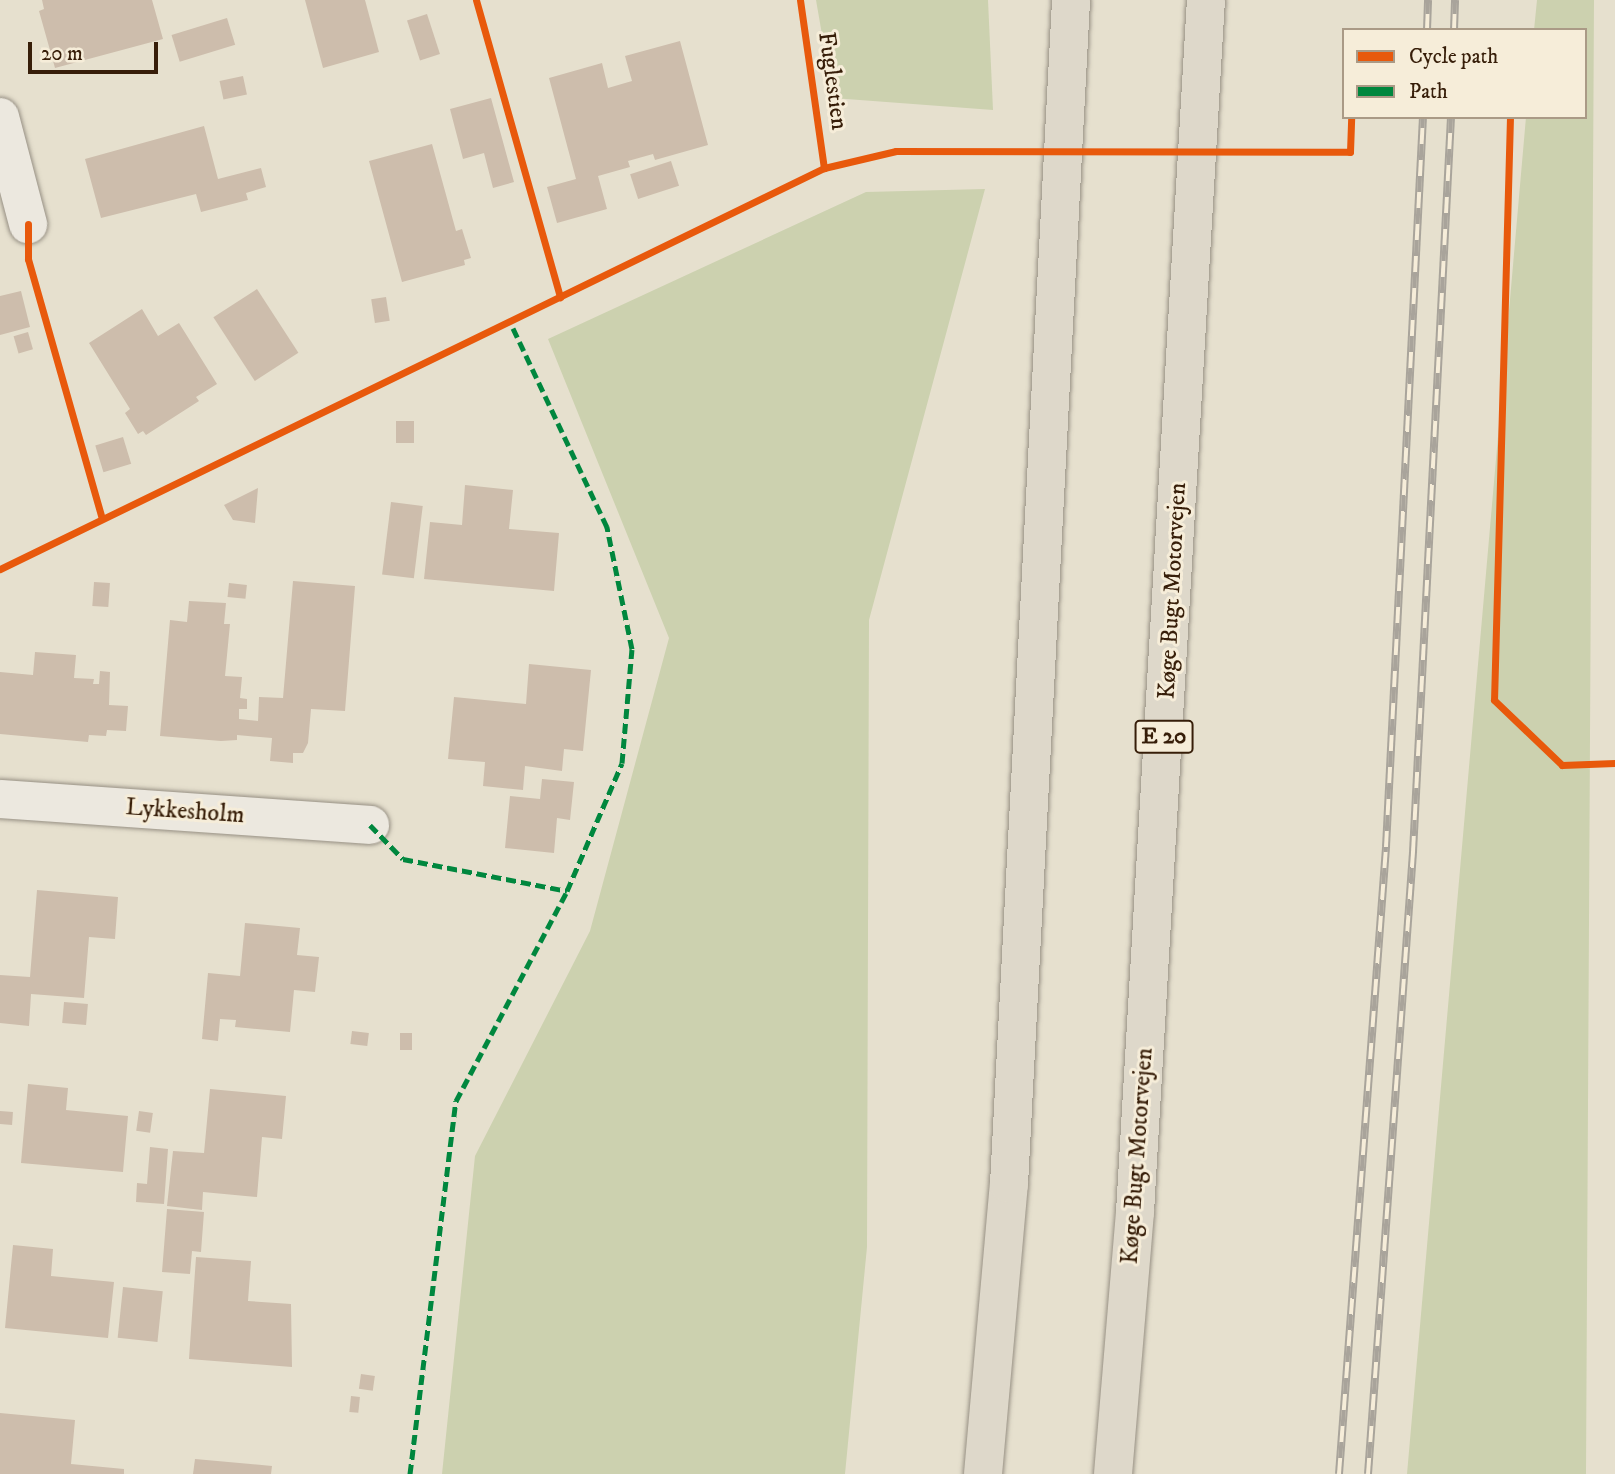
<!DOCTYPE html>
<meta charset="utf-8">
<style>
body{margin:0}
#map{position:relative;width:1615px;height:1474px;overflow:hidden;background:#e6e0ce;font-family:"IM FELL DW Pica",serif}
div>[style]{position:absolute}
[style*='--x']{left:calc(var(--x)*1px);top:calc(var(--y)*1px);width:calc(var(--w)*1px);rotate:calc(var(--a)*1deg)}
.green>*{inset:0;background:#ccd1af}
.building>*{inset:0;background:#cdbdac;transform-origin:0 0}
.roads{filter:drop-shadow(0 0 2px #979084) drop-shadow(0 0 2px #979084)}
.street>*{height:38px;margin:-19px;padding:0 19px;transform-origin:19px;border-radius:19px;background:#ece8df}
.highway>*{height:38px;margin:-19px;padding:0 19px;transform-origin:19px;border-radius:19px;background:#ded8ca}
.rail>*{height:8px;margin-top:-4px;transform-origin:0;background:repeating-linear-gradient(90deg,#f6edd9 0 16px,#a9a49b 0 32px);box-sizing:border-box;border-block:2px solid #a9a49b}
.quiet>*{height:5px;margin-top:-2.5px;transform-origin:0;background:repeating-linear-gradient(90deg,#00873e 0 10px,transparent 0 15px)}
.cycleway>*{height:7px;margin:-3.5px;padding:0 3.5px;transform-origin:3.5px;border-radius:3.5px;background:#e8590c}
span{translate:-50% -50%;white-space:nowrap;text-align:center;line-height:1.15;-webkit-text-stroke:6px #f6edd9;paint-order:stroke}
.shield-label span{padding:2px 5px;background:#f6edd9;border:2px solid;border-radius:5px;-webkit-text-stroke-width:0}
.shield-label{font-size:23px;color:#371e09;font-weight:700}
.street-label{font-size:24px;color:#371e09}
.legend{position:absolute;left:1342px;top:28px;width:245px;height:91px;box-sizing:border-box;background:#f6edd9;border:2px solid #aa9a86;margin:0;padding:9px 12px;list-style:none;font-size:21px;color:#371e09}
.legend li{display:flex;align-items:center;gap:14px;height:35px}
.legend b{width:35px;border:2px solid #aa9a86}
.scale{position:absolute;left:28px;top:42px;width:130px;height:32px;box-sizing:border-box;border:4px solid #371e09;border-top:0;padding-left:9px;font-size:21px;line-height:24px;white-space:nowrap;color:#371e09;-webkit-text-stroke:5px #f6edd9;paint-order:stroke}
</style>
<div id="map">
<div class="green">
<i style="clip-path:polygon(816px 0,988px 0,993px 110px,833px 98px)"></i>
<i style="clip-path:polygon(1537px 0,1594px 0,1586px 1474px,1407px 1474px,1526px 117px,1585px 117px,1585px 30px,1534px 30px)"></i>
<i style="clip-path:polygon(985px 189px,869px 620px,867px 1247px,845px 1474px,442px 1474px,475px 1156px,590px 931px,669px 638px,548px 339px,866px 192px)"></i>
</div>
<div class="building">
<i style="clip-path:polygon(42px 0,152px 0,163px 39px,55px 68px,39px 11px,44px 9px)"></i>
<i style="clip-path:polygon(305px 0,365px 0,379px 52px,323px 68px)"></i>
<i style="left:427px;top:14px;width:42px;height:21px;rotate:72deg"></i>
<i style="left:227px;top:18px;width:28px;height:58px;rotate:73deg"></i>
<i style="clip-path:polygon(680px 41px,708px 145px,655px 160px,653px 154px,628px 161px,630px 167px,598px 176px,607px 209px,557px 223px,547px 187px,576px 179px,549px 78px,602px 63px,608px 88px,632px 81px,625px 56px)"></i>
<i style="left:243px;top:76px;width:19px;height:24px;rotate:78deg"></i>
<i style="clip-path:polygon(491px 98px,514px 182px,493px 188px,484px 153px,463px 159px,450px 109px)"></i>
<i style="clip-path:polygon(204px 126px,218px 179px,261px 168px,266px 187px,246px 193px,248px 200px,201px 212px,196px 194px,101px 218px,85px 159px)"></i>
<i style="clip-path:polygon(432px 144px,456px 231px,462px 229px,471px 258px,464px 260px,465px 265px,402px 282px,369px 161px)"></i>
<i style="left:671px;top:161px;width:26px;height:43px;rotate:72deg"></i>
<i style="left:257px;top:289px;width:76px;height:52px;rotate:57deg"></i>
<i style="clip-path:polygon(21px 291px,30px 327px,0 335px,0 296px)"></i>
<i style="left:386px;top:297px;width:24px;height:15px;rotate:81deg"></i>
<i style="clip-path:polygon(142px 309px,158px 336px,179px 323px,217px 384px,196px 397px,199px 401px,146px 435px,143px 431px,138px 434px,125px 413px,130px 409px,89px 343px)"></i>
<i style="left:28px;top:332px;width:18px;height:15px;rotate:74deg"></i>
<i style="left:396px;top:421px;width:18px;height:22px"></i>
<i style="left:123px;top:437px;width:28px;height:29px;rotate:73deg"></i>
<i style="clip-path:polygon(465px 485px,513px 490px,509px 529px,559px 533px,554px 591px,424px 579px,430px 522px,462px 525px)"></i>
<i style="clip-path:polygon(258px 488px,255px 523px,233px 520px,224px 505px)"></i>
<i style="left:391px;top:502px;width:32px;height:73px;rotate:7deg"></i>
<i style="clip-path:polygon(293px 581px,355px 586px,345px 711px,311px 709px,308px 743px,303px 753px,293px 753px,293px 763px,270px 761px,272px 738px,237px 735px,237px 740px,221px 741px,160px 736px,170px 620px,187px 622px,189px 601px,226px 603px,224px 624px,230px 624px,225px 676px,242px 677px,240px 698px,247px 699px,247px 709px,239px 709px,239px 719px,258px 721px,259px 697px,283px 698px)"></i>
<i style="left:94px;top:582px;width:16px;height:24px;rotate:4deg"></i>
<i style="left:229px;top:583px;width:18px;height:14px;rotate:6deg"></i>
<i style="clip-path:polygon(35px 652px,76px 655px,74px 678px,94px 679px,93px 684px,99px 684px,100px 671px,110px 672px,109px 705px,128px 706px,126px 731px,107px 730px,106px 736px,89px 735px,88px 742px,0 734px,0 672px,33px 675px)"></i>
<i style="clip-path:polygon(529px 664px,591px 670px,583px 751px,564px 749px,562px 771px,525px 766px,523px 790px,483px 786px,485px 762px,448px 759px,454px 697px,526px 704px)"></i>
<i style="clip-path:polygon(542px 779px,574px 782px,570px 820px,557px 818px,554px 853px,505px 848px,510px 796px,540px 799px)"></i>
<i style="clip-path:polygon(37px 890px,118px 897px,115px 939px,89px 937px,84px 998px,31px 994px,29px 1026px,0 1023px,0 975px,30px 977px)"></i>
<i style="clip-path:polygon(245px 923px,300px 928px,297px 955px,319px 957px,315px 992px,294px 990px,290px 1032px,235px 1027px,236px 1020px,220px 1019px,218px 1041px,202px 1039px,208px 973px,240px 976px)"></i>
<i style="left:64px;top:1002px;width:24px;height:21px;rotate:5deg"></i>
<i style="left:352px;top:1031px;width:17px;height:13px;rotate:7deg"></i>
<i style="left:400px;top:1033px;width:12px;height:17px"></i>
<i style="clip-path:polygon(28px 1084px,68px 1088px,66px 1110px,128px 1116px,123px 1172px,21px 1163px)"></i>
<i style="clip-path:polygon(210px 1089px,286px 1096px,282px 1139px,262px 1137px,257px 1197px,203px 1192px,202px 1210px,167px 1206px,173px 1151px,204px 1153px)"></i>
<i style="left:0;top:1111px;width:13px;height:13px;rotate:4deg"></i>
<i style="left:139px;top:1111px;width:14px;height:20px;rotate:8deg"></i>
<i style="clip-path:polygon(150px 1147px,168px 1149px,164px 1204px,136px 1202px,137px 1183px,147px 1184px)"></i>
<i style="clip-path:polygon(167px 1209px,204px 1212px,201px 1252px,192px 1251px,190px 1274px,162px 1272px)"></i>
<i style="clip-path:polygon(13px 1245px,53px 1249px,51px 1276px,114px 1282px,108px 1338px,5px 1328px)"></i>
<i style="clip-path:polygon(196px 1257px,251px 1261px,248px 1301px,291px 1304px,292px 1367px,189px 1359px)"></i>
<i style="left:123px;top:1287px;width:40px;height:51px;rotate:6deg"></i>
<i style="left:361px;top:1374px;width:14px;height:15px;rotate:8deg"></i>
<i style="left:351px;top:1396px;width:9px;height:16px;rotate:6deg"></i>
<i style="clip-path:polygon(0 1413px,75px 1420px,71px 1464px,124px 1469px,124px 1474px,0 1474px)"></i>
<i style="clip-path:polygon(195px 1459px,272px 1466px,271px 1474px,193px 1474px)"></i>
</div>
<div class="roads">
<div class="street">
<i style="--x:0;--y:117;--w:111;--a:75.3"></i>
<i style="--x:0;--y:799;--w:371;--a:4"></i>
</div>
<div class="highway">
<i style="--x:983;--y:1474;--w:291;--a:-84.9"></i>
<i style="--x:1009;--y:1184;--w:1186;--a:-87"></i>
<i style="--x:1113;--y:1474;--w:263;--a:-85.2"></i>
<i style="--x:1135;--y:1212;--w:1214;--a:-86.65"></i>
</div>
</div>
<div class="rail">
<i style="--x:1427;--y:30;--w:30;--a:-88"></i>
<i style="--x:1454;--y:30;--w:30;--a:-88"></i>
<i style="--x:1339;--y:1474;--w:629;--a:-85.71"></i>
<i style="--x:1386;--y:847;--w:731;--a:-87.1"></i>
<i style="--x:1368;--y:1474;--w:624;--a:-85.86"></i>
<i style="--x:1413;--y:852;--w:736;--a:-87.04"></i>
</div>
<div class="quiet">
<i style="--x:370;--y:825;--w:47;--a:45.9"></i>
<i style="--x:403;--y:859;--w:167;--a:11"></i>
<i style="--x:410;--y:1474;--w:376;--a:-83"></i>
<i style="--x:456;--y:1101;--w:238;--a:-62.1"></i>
<i style="--x:567;--y:891;--w:139;--a:-66.7"></i>
<i style="--x:622;--y:763;--w:114;--a:-85"></i>
<i style="--x:632;--y:649;--w:125;--a:-101.6"></i>
<i style="--x:607;--y:527;--w:227;--a:-115.3"></i>
</div>
<div class="cycleway">
<i style="--x:476;--y:0;--w:309;--a:74.2"></i>
<i style="--x:800;--y:0;--w:170;--a:81.9"></i>
<i style="--x:1510;--y:117;--w:583;--a:91.57"></i>
<i style="--x:1494;--y:700;--w:94;--a:43.7"></i>
<i style="--x:1562;--y:765;--w:53;--a:-2.2"></i>
<i style="--x:28;--y:224;--w:35;--a:90"></i>
<i style="--x:28;--y:259;--w:269;--a:74.1"></i>
<i style="--x:0;--y:569;--w:916;--a:-25.95"></i>
<i style="--x:824;--y:168;--w:74;--a:-13.3"></i>
<i style="--x:896;--y:151;--w:454;--a:0.1"></i>
<i style="--x:1350;--y:152;--w:35;--a:-88"></i>
</div>
<div class="shield-label">
<span style="left:1164px;top:737px">E 20</span>
</div>
<div class="street-label">
<span style="left:832px;top:81px;rotate:82deg">Fuglestien</span>
<span style="left:1173px;top:591px;rotate:-87deg">Køge Bugt Motorvejen</span>
<span style="left:185px;top:812px;rotate:4deg">Lykkesholm</span>
<span style="left:1138px;top:1156px;rotate:-86deg">Køge Bugt Motorvejen</span>
</div>
<ul class="legend">
<li><b style="height:9px;background:#e8590c"></b>Cycle path</li>
<li><b style="height:9px;background:#00873e"></b>Path</li>
</ul>
<div class="scale">20 m</div>
</div>
